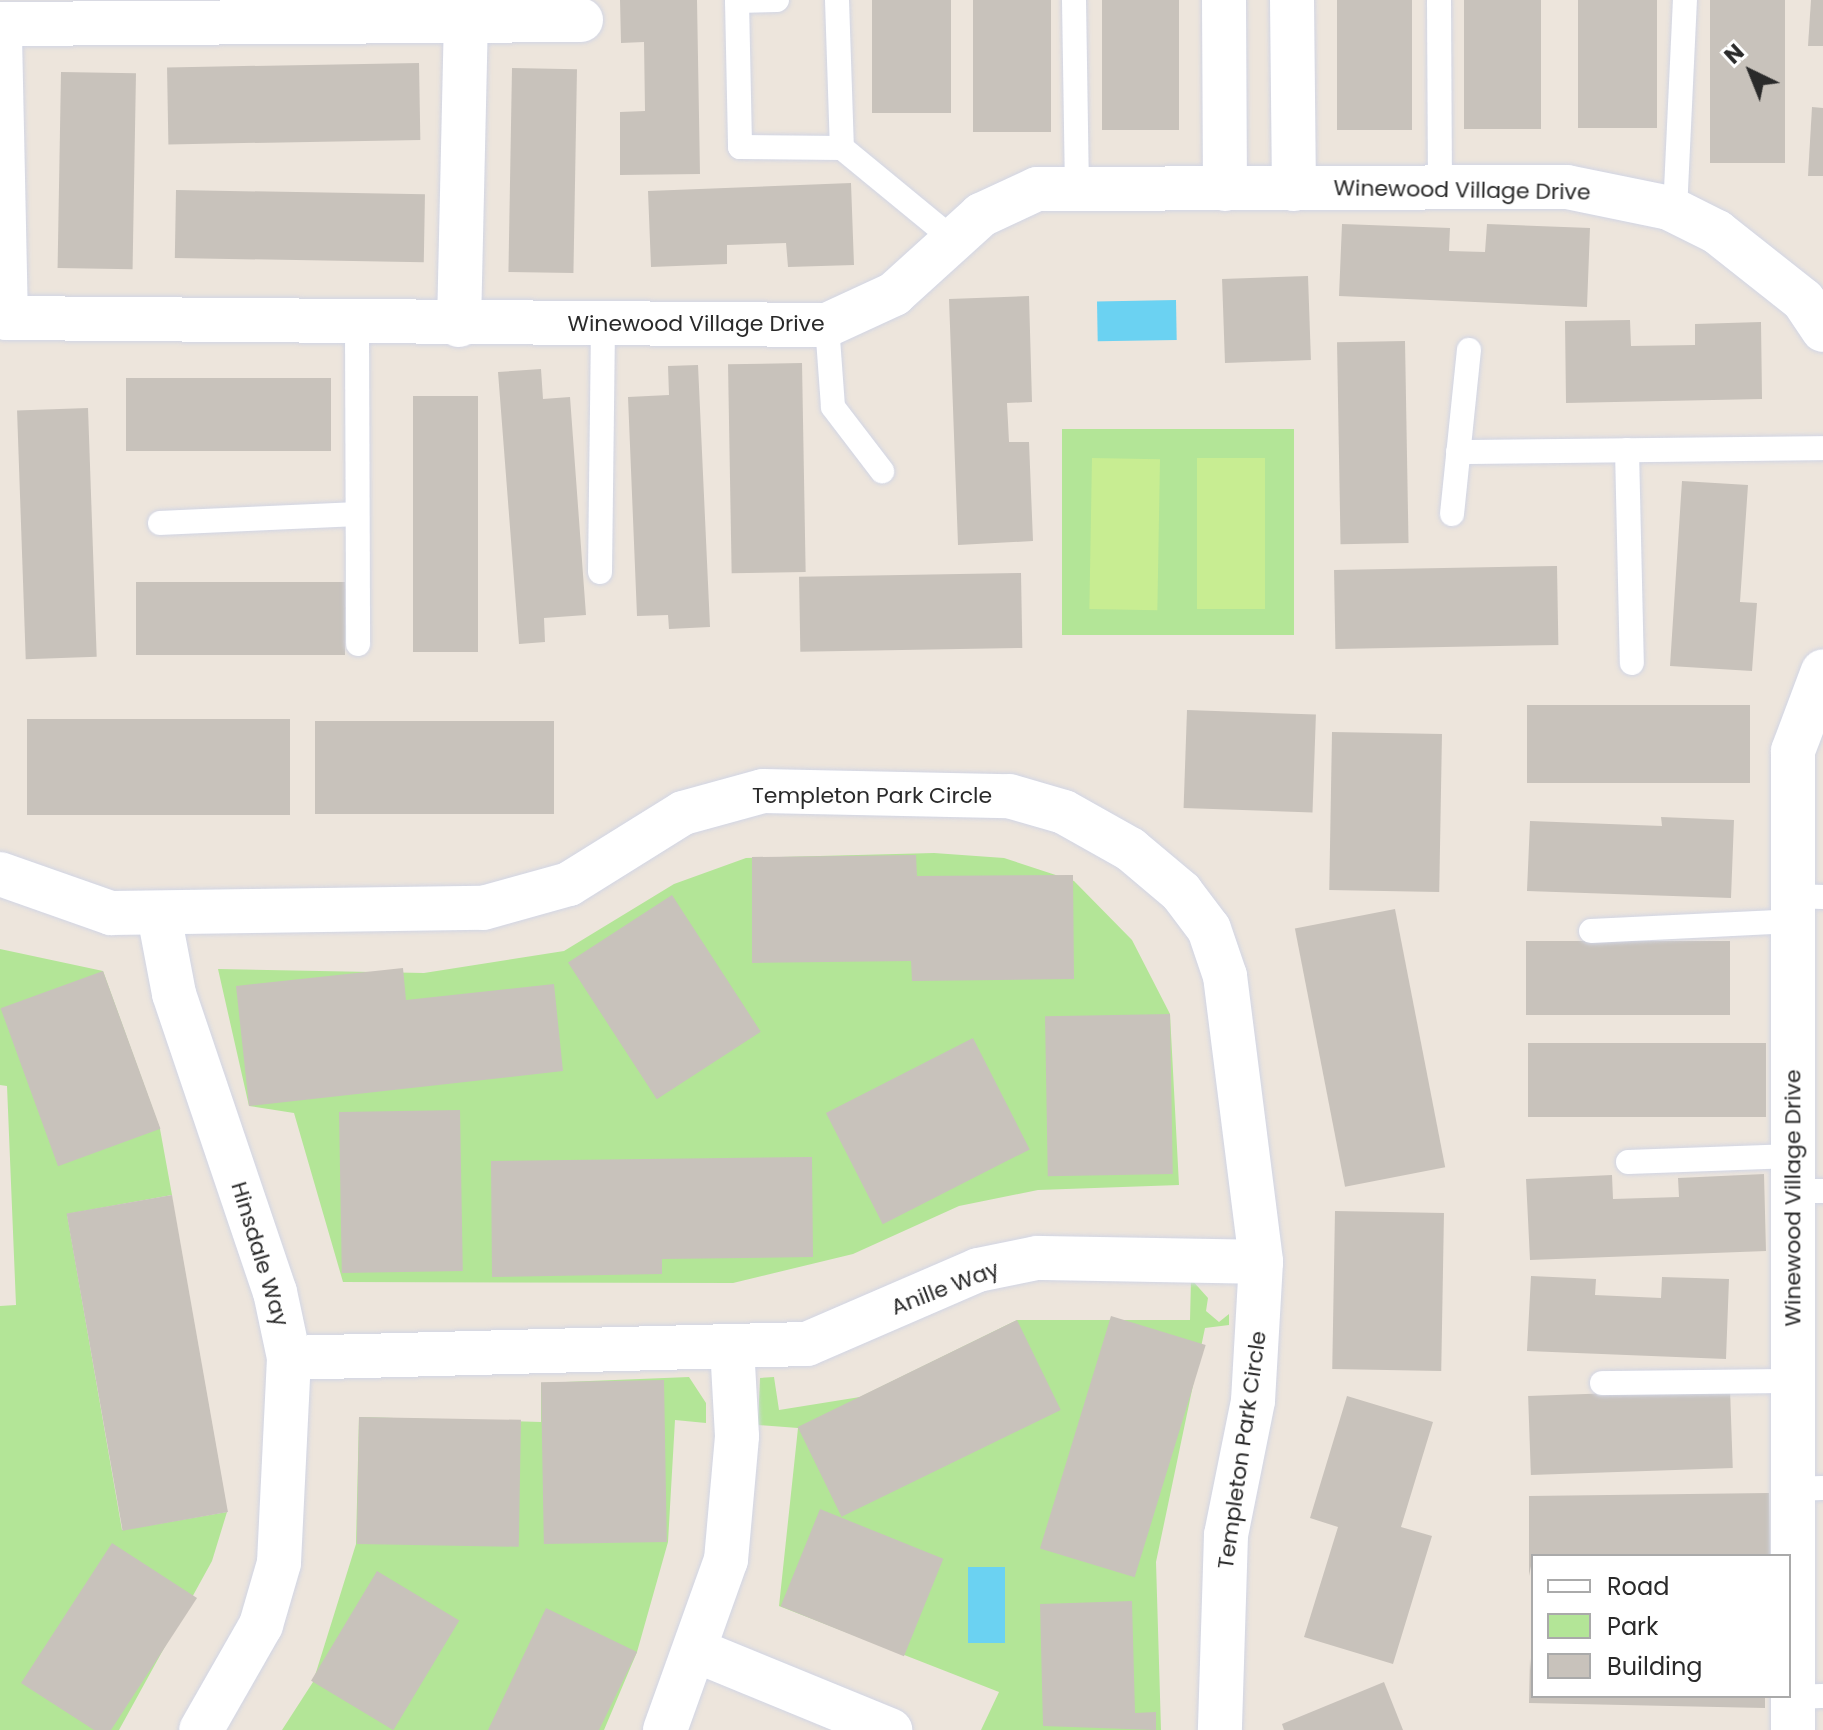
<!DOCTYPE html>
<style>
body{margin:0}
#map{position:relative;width:1823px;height:1730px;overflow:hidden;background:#ede5dc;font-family:Poppins,sans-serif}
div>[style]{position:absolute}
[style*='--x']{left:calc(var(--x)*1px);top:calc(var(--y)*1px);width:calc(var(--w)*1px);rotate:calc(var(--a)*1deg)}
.green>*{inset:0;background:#b3e597;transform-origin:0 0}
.pitch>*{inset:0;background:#c8ed92;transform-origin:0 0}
.water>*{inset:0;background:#6bd2f2;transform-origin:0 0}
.building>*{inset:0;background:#c8c2bb;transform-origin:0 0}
.roads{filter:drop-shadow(0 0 2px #d1d5e4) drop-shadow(0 0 2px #d1d5e4)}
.service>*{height:24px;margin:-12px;padding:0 12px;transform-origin:12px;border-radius:12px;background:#fff}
.minor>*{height:44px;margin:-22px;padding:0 22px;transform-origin:22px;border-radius:22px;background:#fff}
span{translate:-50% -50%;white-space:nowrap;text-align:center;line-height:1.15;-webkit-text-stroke:6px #fff;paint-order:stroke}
.street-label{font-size:22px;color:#2a2a2a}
.legend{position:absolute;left:1531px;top:1554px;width:260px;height:144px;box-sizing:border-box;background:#fff;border:2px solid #aaa;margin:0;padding:10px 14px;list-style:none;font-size:24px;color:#2a2a2a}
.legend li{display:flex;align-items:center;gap:16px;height:40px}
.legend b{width:40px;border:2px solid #aaa}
.north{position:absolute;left:1711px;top:32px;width:80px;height:80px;-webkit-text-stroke:6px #fff;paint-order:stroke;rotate:317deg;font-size:22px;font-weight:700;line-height:32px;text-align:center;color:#2a2a2a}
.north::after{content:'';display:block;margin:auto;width:28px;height:36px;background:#2a2a2a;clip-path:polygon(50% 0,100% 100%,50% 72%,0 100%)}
</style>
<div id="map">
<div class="green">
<i style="left:1062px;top:429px;width:232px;height:206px"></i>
<i style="clip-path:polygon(934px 853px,1004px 858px,1074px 881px,1132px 940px,1170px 1014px,1179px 1185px,1038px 1190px,959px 1206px,853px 1254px,733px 1283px,343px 1282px,294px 1113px,249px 1106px,218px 969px,424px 973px,564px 951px,674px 884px,746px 858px)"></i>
<i style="clip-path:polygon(0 949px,103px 971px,160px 1129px,172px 1195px,67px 1214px,122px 1530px,227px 1512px,212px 1561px,119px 1730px,0 1730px,0 1306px,16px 1305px,7px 1086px,0 1085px)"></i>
<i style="clip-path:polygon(1191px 1279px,1208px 1298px,1206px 1311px,1219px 1322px,1229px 1314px,1229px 1325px,1205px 1328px,1156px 1562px,1161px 1730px,981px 1730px,999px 1692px,779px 1606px,798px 1428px,758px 1425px,760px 1378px,774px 1377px,779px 1410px,860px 1397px,1017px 1320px,1190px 1320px)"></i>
<i style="clip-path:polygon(689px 1377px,706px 1403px,706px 1423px,675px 1420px,668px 1542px,637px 1652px,604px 1730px,282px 1730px,313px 1682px,356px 1544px,359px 1417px,541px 1422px,541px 1383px)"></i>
</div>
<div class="pitch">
<i style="left:1092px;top:458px;width:68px;height:151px;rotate:1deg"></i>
<i style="left:1197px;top:458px;width:68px;height:151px"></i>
</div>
<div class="water">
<i style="left:1176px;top:300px;width:40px;height:79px;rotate:89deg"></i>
<i style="left:1005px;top:1567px;width:76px;height:37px;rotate:90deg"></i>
</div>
<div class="building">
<i style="clip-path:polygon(620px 0,697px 0,700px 174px,620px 175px,620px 112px,645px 111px,644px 42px,621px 43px)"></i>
<i style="left:872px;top:0;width:79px;height:113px"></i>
<i style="left:973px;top:0;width:78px;height:132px"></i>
<i style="left:1102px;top:0;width:77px;height:130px"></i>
<i style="left:1337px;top:0;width:75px;height:130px"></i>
<i style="left:1464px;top:0;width:77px;height:129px"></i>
<i style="left:1578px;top:0;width:79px;height:128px"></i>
<i style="left:1710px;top:0;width:75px;height:163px"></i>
<i style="clip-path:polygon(1811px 0,1823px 0,1823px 46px,1808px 46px)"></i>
<i style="left:419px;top:63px;width:77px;height:252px;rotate:89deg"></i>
<i style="left:512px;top:68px;width:65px;height:204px;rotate:1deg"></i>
<i style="left:61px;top:72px;width:75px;height:196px;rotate:1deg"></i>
<i style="clip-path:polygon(1812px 107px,1823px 108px,1823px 176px,1808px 176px)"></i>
<i style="clip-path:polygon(851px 183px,854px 265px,788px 267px,786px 243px,727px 245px,727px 264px,651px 267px,648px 191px)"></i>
<i style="left:176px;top:190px;width:249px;height:68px;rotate:1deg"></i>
<i style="clip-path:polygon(1342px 224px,1450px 228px,1449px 251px,1485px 252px,1487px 224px,1590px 228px,1587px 307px,1339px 296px)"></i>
<i style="left:1308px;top:276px;width:84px;height:86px;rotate:88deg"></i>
<i style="clip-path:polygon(1029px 296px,1032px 402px,1007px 403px,1009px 442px,1029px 442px,1033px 541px,958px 545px,949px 299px)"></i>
<i style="clip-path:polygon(1630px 320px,1631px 346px,1695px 345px,1695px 324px,1761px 322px,1762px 399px,1566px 403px,1565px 321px)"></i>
<i style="left:1405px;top:341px;width:202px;height:68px;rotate:89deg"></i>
<i style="left:802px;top:363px;width:209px;height:74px;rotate:89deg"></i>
<i style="clip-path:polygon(698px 365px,710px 627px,669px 629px,668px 615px,637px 616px,628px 397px,669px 395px,668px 366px)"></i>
<i style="clip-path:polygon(541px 369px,543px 399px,570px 397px,586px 615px,544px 618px,545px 642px,519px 644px,498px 372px)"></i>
<i style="left:126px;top:378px;width:205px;height:73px"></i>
<i style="left:413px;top:396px;width:65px;height:256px"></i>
<i style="left:88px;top:408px;width:249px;height:71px;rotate:88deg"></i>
<i style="clip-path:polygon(1682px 481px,1748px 485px,1740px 602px,1757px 603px,1752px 671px,1670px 666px)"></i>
<i style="left:1557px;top:566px;width:79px;height:223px;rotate:89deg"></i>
<i style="left:1021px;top:573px;width:75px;height:222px;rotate:89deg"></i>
<i style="left:345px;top:582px;width:73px;height:209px;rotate:90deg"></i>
<i style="left:1527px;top:705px;width:223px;height:78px"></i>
<i style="left:1187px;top:710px;width:129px;height:98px;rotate:2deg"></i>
<i style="left:27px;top:719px;width:263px;height:96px"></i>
<i style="left:554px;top:721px;width:93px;height:239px;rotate:90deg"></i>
<i style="left:1332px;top:732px;width:110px;height:158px;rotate:1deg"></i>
<i style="clip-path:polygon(1661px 817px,1734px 820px,1731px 898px,1527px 891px,1530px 821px,1662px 826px)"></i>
<i style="clip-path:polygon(916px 855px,917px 876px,1073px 875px,1074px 979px,912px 981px,911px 961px,752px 963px,752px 857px)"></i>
<i style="left:672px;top:895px;width:163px;height:124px;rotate:57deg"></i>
<i style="left:1395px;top:909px;width:263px;height:102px;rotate:79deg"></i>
<i style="left:1526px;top:941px;width:204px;height:74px"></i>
<i style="clip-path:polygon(403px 968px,406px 1000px,554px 984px,563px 1071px,249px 1106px,236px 986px)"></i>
<i style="left:103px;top:971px;width:168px;height:109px;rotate:70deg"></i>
<i style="left:1170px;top:1014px;width:160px;height:125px;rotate:89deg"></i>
<i style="left:973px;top:1038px;width:125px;height:165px;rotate:63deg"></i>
<i style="left:1766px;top:1043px;width:74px;height:238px;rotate:90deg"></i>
<i style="left:460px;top:1110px;width:161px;height:121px;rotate:89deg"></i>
<i style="clip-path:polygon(812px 1157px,813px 1257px,662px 1259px,662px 1274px,492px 1277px,491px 1161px)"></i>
<i style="clip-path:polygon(1764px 1174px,1766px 1251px,1530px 1260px,1526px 1179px,1612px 1175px,1613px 1199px,1679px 1197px,1678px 1178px)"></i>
<i style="left:172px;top:1195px;width:322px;height:107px;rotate:80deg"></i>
<i style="left:1335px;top:1211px;width:109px;height:158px;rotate:1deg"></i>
<i style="clip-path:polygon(1531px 1276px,1596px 1279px,1595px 1295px,1661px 1298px,1662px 1277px,1729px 1279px,1726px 1359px,1527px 1351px)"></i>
<i style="left:1111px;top:1316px;width:99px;height:243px;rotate:17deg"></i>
<i style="left:1017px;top:1320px;width:100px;height:244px;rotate:64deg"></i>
<i style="left:664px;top:1380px;width:162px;height:123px;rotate:89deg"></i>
<i style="left:1730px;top:1389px;width:79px;height:202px;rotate:88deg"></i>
<i style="clip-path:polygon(1347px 1396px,1433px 1422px,1401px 1527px,1432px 1536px,1393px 1664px,1304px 1637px,1338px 1527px,1310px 1518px)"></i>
<i style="left:359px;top:1417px;width:162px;height:127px;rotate:1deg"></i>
<i style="clip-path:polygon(1769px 1493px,1770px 1556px,1533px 1556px,1529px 1576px,1529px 1496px)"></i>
<i style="left:820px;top:1509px;width:133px;height:105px;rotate:22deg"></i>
<i style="clip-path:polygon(112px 1543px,197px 1598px,111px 1730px,94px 1730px,21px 1683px)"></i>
<i style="left:377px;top:1571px;width:96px;height:128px;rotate:31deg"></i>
<i style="clip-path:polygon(1132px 1601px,1135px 1713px,1156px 1712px,1156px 1730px,1043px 1726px,1040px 1604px)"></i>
<i style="clip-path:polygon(546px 1608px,637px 1652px,599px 1730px,488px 1730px)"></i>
<i style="clip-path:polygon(1530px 1658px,1533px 1696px,1765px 1696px,1765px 1708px,1529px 1703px)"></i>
<i style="clip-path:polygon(1384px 1682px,1403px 1730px,1284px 1730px,1282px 1724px)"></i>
</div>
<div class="roads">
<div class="service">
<i style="--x:777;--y:0;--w:40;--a:178.6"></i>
<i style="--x:737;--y:1;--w:146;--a:88.8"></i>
<i style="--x:740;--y:147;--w:102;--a:0.6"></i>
<i style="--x:842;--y:148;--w:145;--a:39.4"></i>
<i style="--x:837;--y:0;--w:148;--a:88.1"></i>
<i style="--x:1074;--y:0;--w:190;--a:89.1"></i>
<i style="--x:1439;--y:0;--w:188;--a:89.7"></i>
<i style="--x:1675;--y:211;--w:211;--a:-87.3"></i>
<i style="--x:827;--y:325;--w:82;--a:85.8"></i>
<i style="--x:833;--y:407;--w:81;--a:52.6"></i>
<i style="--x:357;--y:326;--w:318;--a:89.8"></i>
<i style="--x:1627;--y:450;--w:213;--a:88.7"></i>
<i style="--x:1458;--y:452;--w:365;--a:-0.6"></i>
<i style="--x:1452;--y:514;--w:165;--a:-84.1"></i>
<i style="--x:160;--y:523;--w:197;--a:-2.6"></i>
<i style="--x:600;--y:572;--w:247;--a:-89.3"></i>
<i style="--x:1793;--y:896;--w:30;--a:2"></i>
<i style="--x:1591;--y:931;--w:202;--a:-2.8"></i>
<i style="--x:1628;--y:1162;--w:165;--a:-2.1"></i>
<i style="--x:1793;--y:1191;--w:30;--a:0"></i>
<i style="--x:1602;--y:1383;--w:192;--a:-0.6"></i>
<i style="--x:1794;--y:1489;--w:29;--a:-2"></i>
<i style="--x:1793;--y:1697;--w:30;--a:-2"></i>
</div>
<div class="minor">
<i style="--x:1224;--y:0;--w:189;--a:89.7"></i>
<i style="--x:1292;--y:0;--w:189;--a:89.4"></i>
<i style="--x:0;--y:24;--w:581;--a:-0.39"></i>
<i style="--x:0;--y:35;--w:283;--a:88.8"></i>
<i style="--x:6;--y:318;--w:821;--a:0.49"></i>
<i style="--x:827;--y:325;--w:74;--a:-24.8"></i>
<i style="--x:894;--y:294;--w:118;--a:-42.2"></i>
<i style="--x:981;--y:215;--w:62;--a:-24.9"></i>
<i style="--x:1037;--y:189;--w:530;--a:-0.22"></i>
<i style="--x:1567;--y:187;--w:104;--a:11.6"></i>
<i style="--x:1669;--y:208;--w:54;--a:26.6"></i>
<i style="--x:1717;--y:232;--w:110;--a:38.3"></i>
<i style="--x:1803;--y:300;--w:36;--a:56"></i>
<i style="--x:459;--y:325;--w:301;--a:-88.7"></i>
<i style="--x:0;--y:874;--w:118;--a:19.4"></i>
<i style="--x:111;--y:913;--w:372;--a:-0.8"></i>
<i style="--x:483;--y:908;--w:89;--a:-15.6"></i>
<i style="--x:569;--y:884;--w:134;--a:-31.9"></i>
<i style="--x:683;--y:813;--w:83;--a:-15.4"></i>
<i style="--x:763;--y:791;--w:246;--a:1.2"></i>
<i style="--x:1009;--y:796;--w:57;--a:16.2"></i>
<i style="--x:1064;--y:812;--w:76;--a:29.3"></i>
<i style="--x:1130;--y:849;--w:67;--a:40.1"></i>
<i style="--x:1181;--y:892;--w:46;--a:52.9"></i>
<i style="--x:1209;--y:929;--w:50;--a:71.2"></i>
<i style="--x:1225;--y:976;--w:288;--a:82.8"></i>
<i style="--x:1261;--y:1262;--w:139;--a:93.3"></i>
<i style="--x:1253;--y:1401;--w:137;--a:101.4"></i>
<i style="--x:1226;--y:1535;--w:195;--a:91.8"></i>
<i style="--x:159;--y:915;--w:80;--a:79.2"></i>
<i style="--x:174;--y:994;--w:315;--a:71.3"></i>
<i style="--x:275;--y:1292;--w:67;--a:78"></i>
<i style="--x:289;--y:1358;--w:205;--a:92.8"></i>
<i style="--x:279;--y:1563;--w:65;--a:106.2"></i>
<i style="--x:261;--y:1625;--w:121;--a:119.7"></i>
<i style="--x:289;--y:1358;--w:518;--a:-1.55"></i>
<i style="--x:807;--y:1344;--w:186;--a:-23.4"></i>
<i style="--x:978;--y:1270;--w:60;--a:-11.5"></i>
<i style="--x:1037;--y:1258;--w:224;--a:1"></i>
<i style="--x:697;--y:1651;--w:209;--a:22.3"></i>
<i style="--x:665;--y:1730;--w:181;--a:-70.3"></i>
<i style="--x:726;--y:1560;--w:124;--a:-84.9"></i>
<i style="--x:737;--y:1436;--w:89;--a:-93.2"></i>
<i style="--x:1793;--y:1730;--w:979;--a:-90"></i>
<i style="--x:1793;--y:751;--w:85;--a:-69.4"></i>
</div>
</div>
<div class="street-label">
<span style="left:1462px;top:190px;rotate:1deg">Winewood Village Drive</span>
<span style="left:696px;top:324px">Winewood Village Drive</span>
<span style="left:872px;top:796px">Templeton Park Circle</span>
<span style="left:1793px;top:1198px;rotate:-90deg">Winewood Village Drive</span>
<span style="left:260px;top:1254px;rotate:73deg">Hinsdale Way</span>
<span style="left:945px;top:1288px;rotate:-21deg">Anille Way</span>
<span style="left:1242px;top:1450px;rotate:-82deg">Templeton Park Circle</span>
</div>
<ul class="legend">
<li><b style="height:10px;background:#fff"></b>Road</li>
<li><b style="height:22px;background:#b3e597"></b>Park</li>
<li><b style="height:22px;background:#c8c2bb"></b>Building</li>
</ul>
<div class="north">N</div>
</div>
